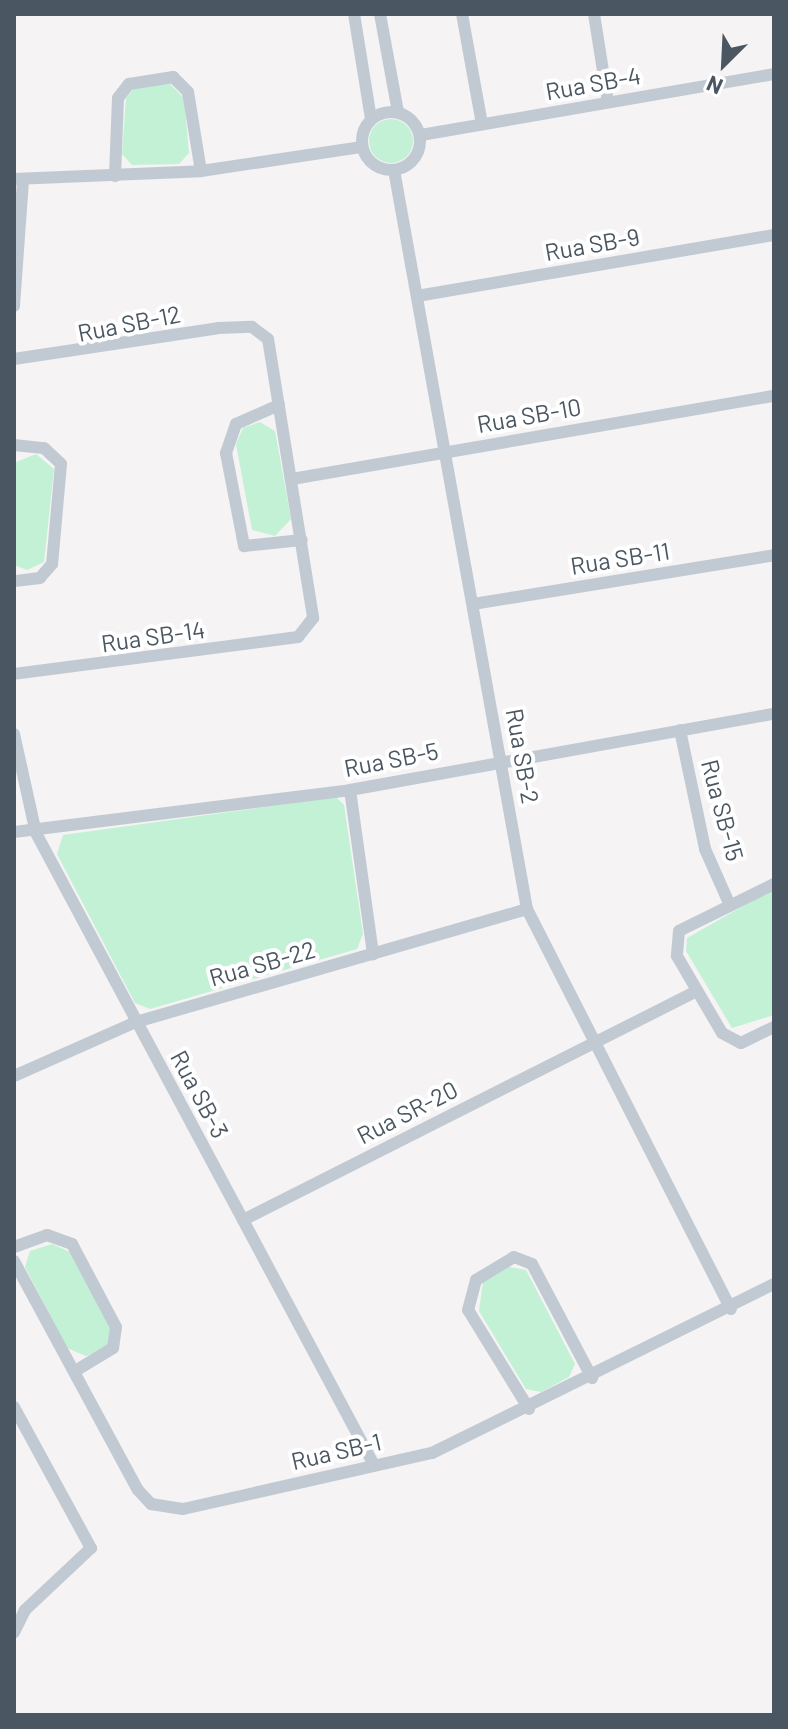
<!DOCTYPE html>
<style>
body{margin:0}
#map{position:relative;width:788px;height:1729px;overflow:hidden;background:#f5f3f3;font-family:Barlow,sans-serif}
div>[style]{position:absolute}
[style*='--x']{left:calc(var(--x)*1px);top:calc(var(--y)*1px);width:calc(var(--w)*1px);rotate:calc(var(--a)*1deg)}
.green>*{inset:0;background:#c3f1d5}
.round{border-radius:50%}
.minor>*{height:12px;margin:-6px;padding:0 6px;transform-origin:6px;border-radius:6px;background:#c1cad2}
.minor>.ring{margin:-6px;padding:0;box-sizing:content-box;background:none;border:12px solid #c1cad2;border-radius:50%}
span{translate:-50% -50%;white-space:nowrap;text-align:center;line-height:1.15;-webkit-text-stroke:8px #fff;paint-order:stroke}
.street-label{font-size:24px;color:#4a5661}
.frame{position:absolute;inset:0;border:16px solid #4a5661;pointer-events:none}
.north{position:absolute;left:684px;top:24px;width:80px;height:80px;-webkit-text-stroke:6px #fff;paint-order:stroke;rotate:204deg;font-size:22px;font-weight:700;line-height:32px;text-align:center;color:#4a5661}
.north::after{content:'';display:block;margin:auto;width:28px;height:36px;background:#4a5661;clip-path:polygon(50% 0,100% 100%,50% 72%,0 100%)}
</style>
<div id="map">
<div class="green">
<i style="clip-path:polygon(168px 82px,184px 98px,189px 153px,179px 164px,132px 165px,122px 154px,126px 98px,134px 88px)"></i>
<i class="round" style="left:369px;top:119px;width:44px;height:44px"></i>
<i style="clip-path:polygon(260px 422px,275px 431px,291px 519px,275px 536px,252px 530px,236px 444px,243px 428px)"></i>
<i style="clip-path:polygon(36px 454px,54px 469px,44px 562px,27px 570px,14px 565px,14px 463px)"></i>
<i style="clip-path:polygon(336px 797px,344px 805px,363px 934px,357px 949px,150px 1009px,135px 1003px,57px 854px,63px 835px)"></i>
<i style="clip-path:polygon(768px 892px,774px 892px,774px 1015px,732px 1028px,686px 951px,687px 938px)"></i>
<i style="clip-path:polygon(52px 1244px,72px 1253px,113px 1331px,107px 1349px,86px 1356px,67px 1348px,25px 1267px,30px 1251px)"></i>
<i style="clip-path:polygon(509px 1267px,526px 1270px,575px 1364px,569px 1377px,541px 1392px,526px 1389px,479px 1311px,483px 1282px)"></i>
</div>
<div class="minor">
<i style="--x:354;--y:14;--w:106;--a:80.8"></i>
<i style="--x:380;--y:14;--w:100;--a:79.6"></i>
<i style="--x:462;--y:14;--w:112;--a:79.7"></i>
<i style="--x:594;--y:14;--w:89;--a:81"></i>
<i class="ring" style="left:362px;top:112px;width:46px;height:46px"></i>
<i style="--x:421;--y:135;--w:358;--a:-9.8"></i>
<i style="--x:394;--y:170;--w:751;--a:79.8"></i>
<i style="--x:527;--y:909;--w:449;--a:63"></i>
<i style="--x:115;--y:176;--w:78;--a:-87.8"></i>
<i style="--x:118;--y:98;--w:18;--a:-52"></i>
<i style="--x:129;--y:84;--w:45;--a:-9"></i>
<i style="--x:173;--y:77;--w:21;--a:45"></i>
<i style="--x:188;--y:92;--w:80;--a:80.7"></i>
<i style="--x:14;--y:179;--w:187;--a:-2.4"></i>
<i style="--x:201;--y:171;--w:163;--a:-8.5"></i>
<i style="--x:417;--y:296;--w:362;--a:-9.7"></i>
<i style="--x:14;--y:306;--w:126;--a:-85.9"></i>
<i style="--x:14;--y:359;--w:206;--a:-8.6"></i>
<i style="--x:218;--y:328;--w:34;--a:-2"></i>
<i style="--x:252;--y:327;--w:20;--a:37"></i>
<i style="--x:268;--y:339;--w:283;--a:80.8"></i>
<i style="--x:313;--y:618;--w:24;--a:128"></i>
<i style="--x:298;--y:637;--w:286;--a:172.6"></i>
<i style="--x:279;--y:405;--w:47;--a:156.2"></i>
<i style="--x:236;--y:424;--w:31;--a:109"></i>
<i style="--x:226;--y:453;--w:95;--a:79"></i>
<i style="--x:244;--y:546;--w:58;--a:-5.9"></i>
<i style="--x:14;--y:445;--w:30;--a:6"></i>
<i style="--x:44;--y:448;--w:23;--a:43"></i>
<i style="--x:61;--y:464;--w:100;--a:95.1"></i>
<i style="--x:52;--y:564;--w:18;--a:131"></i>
<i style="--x:40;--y:578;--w:26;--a:173"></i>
<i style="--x:292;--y:479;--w:489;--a:-9.8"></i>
<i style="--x:473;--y:604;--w:305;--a:-9.2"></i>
<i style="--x:680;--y:730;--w:122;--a:78.1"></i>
<i style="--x:705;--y:849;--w:57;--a:66.1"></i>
<i style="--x:14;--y:734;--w:101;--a:77.5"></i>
<i style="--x:36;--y:833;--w:717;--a:61.86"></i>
<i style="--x:350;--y:790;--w:166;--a:82"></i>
<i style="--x:14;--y:832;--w:339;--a:-7.1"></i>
<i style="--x:350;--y:790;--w:431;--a:-10.2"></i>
<i style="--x:774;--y:884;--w:106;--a:153.7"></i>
<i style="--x:679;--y:931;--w:25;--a:95"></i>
<i style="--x:677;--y:956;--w:89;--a:59.7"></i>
<i style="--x:722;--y:1033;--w:21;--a:28"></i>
<i style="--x:741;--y:1043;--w:37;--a:-26"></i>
<i style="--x:14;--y:1076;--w:133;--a:-23.9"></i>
<i style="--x:136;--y:1022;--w:407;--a:-16.1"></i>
<i style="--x:243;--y:1220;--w:508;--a:-26.77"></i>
<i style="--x:14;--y:1247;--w:35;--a:-20"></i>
<i style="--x:47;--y:1235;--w:27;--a:20"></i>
<i style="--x:72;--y:1244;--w:94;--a:62.1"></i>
<i style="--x:116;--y:1327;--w:21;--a:98"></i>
<i style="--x:113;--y:1348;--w:44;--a:148.8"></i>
<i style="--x:14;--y:1261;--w:260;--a:61.6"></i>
<i style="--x:138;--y:1490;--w:19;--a:47"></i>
<i style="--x:151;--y:1504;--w:32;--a:9"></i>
<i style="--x:183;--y:1509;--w:255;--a:-12.7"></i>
<i style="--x:432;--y:1453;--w:381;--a:-26.3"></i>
<i style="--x:14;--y:1407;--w:161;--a:61.4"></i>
<i style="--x:91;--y:1548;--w:91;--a:136.8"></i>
<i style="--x:25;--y:1610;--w:25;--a:116"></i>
<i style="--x:529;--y:1409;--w:116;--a:-121.6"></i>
<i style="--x:468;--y:1310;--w:31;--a:-75"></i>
<i style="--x:476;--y:1280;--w:44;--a:-31.2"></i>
<i style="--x:514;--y:1257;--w:19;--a:21"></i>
<i style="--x:532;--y:1264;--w:129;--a:62.2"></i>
</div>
<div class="street-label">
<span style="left:593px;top:83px;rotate:-10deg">Rua SB-4</span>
<span style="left:592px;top:244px;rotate:-10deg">Rua SB-9</span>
<span style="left:129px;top:323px;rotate:-11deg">Rua SB-12</span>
<span style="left:529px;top:415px;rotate:-10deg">Rua SB-10</span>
<span style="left:620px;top:558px;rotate:-9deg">Rua SB-11</span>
<span style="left:153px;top:636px;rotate:-8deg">Rua SB-14</span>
<span style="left:523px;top:756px;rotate:80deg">Rua SB-2</span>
<span style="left:391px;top:759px;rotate:-11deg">Rua SB-5</span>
<span style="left:723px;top:810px;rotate:75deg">Rua SB-15</span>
<span style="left:262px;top:963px;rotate:-16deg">Rua SB-22</span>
<span style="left:200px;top:1094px;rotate:62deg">Rua SB-3</span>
<span style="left:407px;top:1112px;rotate:-27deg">Rua SR-20</span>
<span style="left:336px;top:1451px;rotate:-13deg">Rua SB-1</span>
</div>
<div class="frame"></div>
<div class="north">N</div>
</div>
